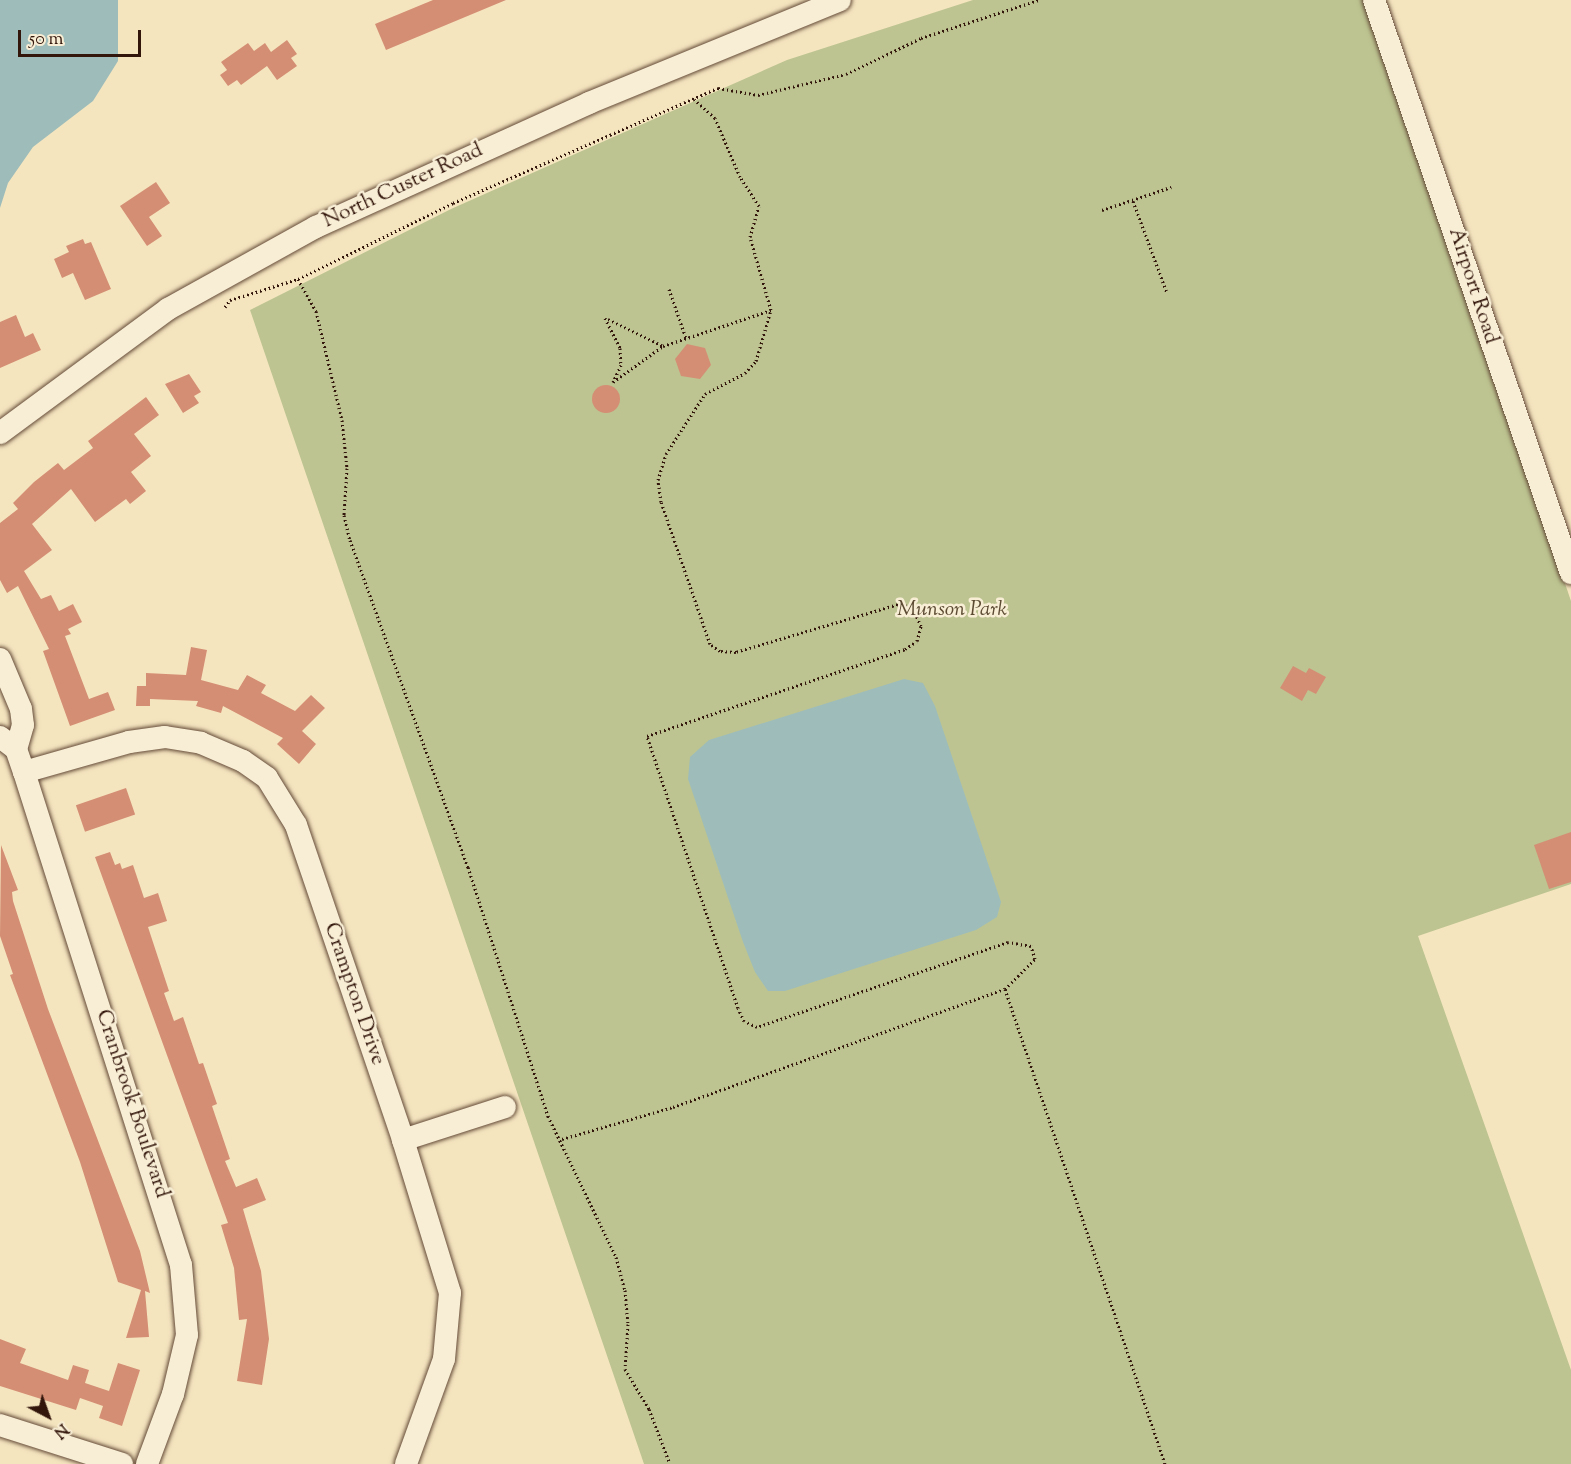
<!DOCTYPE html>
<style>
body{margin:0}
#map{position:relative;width:1571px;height:1464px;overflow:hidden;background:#f5e5bf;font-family:"Sorts Mill Goudy",serif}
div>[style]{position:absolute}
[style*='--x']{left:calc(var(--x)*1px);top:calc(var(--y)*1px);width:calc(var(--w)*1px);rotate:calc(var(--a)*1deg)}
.green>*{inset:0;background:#bdc491}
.water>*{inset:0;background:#9ebdba}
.building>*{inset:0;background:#d48e74;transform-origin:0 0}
.round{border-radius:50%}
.path>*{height:3px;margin-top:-1.5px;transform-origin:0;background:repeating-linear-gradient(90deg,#33160b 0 1.5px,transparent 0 4.5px)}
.roads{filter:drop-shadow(0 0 2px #644a38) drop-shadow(0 0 2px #644a38)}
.minor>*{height:22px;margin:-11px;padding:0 11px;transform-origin:11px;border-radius:11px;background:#f8eed5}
span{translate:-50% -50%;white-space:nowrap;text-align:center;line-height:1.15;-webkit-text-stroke:5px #f8eed5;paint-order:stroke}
.street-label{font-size:21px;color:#33160b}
.park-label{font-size:21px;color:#5c4a33;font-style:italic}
.north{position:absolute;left:18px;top:1386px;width:60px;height:60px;-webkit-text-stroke:4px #f8eed5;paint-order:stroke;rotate:139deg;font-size:16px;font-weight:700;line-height:24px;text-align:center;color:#33160b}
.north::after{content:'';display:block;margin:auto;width:21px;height:27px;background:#33160b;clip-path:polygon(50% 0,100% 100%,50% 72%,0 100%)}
.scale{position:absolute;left:18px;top:30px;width:123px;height:27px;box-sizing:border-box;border:3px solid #33160b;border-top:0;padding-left:8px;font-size:18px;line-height:21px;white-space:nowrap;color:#33160b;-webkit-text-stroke:4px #f8eed5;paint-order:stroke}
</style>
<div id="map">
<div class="green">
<i style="clip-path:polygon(973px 0,1367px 0,1571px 601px,1571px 884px,1418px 936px,1571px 1370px,1571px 1464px,644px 1464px,250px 310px,451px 209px,787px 60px)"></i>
</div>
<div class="water">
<i style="clip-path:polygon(0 0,118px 0,118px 61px,93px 101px,33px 147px,8px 183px,0 208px)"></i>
<i style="clip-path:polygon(904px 679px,923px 683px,935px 706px,1001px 902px,997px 917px,976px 930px,785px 991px,768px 991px,755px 972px,743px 942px,688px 779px,690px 757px,709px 740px)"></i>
</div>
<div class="building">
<i style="clip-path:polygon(433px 0,506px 0,386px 50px,375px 24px)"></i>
<i style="clip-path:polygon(287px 40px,297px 54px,291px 58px,297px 66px,277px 80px,267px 66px,241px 85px,237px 80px,228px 86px,220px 75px,227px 70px,221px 62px,248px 43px,254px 51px,265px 43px,271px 52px)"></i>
<i style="clip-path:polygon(156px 182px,170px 203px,149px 217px,162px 236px,147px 246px,120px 206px)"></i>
<i style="clip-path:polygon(83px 239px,85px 244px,91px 242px,111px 289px,85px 300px,73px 273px,62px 278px,54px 259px,69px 252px,66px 246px)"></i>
<i style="clip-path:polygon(16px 315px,25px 337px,33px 333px,41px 350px,0 368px,0 322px)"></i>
<i style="clip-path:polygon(687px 344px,705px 348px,711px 365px,700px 379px,681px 376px,675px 359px)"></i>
<i style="clip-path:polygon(189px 374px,201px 392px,194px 396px,199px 403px,183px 413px,165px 384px)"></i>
<i class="round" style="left:592px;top:385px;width:28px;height:28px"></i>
<i style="clip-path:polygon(146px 397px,159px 415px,134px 434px,151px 456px,131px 472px,146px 491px,130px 504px,126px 499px,95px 522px,71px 489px,32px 524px,52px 550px,24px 571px,41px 599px,51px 595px,59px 611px,73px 604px,82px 622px,68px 629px,71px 634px,65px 636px,89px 699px,108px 692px,115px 710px,70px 726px,43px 651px,49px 649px,18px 586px,7px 593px,0 580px,0 523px,18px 509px,13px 503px,34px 482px,58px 463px,64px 470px,93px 448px,88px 441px)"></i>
<i style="clip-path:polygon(191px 647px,207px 650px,201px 680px,238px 690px,247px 675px,266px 685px,261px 693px,295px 711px,311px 695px,325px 708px,302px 731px,316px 744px,299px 764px,277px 744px,283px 738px,223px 706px,221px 713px,196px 706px,198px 701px,150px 699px,150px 706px,136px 706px,137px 686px,146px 686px,146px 673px,186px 675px)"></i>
<i style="clip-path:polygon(1293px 666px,1306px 673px,1309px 668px,1326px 677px,1316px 694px,1308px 690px,1302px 701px,1280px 688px)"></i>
<i style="left:126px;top:788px;width:28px;height:53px;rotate:71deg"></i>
<i style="clip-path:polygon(1571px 832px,1571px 882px,1549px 889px,1534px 845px)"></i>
<i style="clip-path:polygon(1px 845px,18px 890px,12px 892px,13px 901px,48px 1009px,140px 1251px,150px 1293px,145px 1291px,149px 1337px,126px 1338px,141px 1290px,118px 1282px,80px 1162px,10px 975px,13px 974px,0 936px)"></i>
<i style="clip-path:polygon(110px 852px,115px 865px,120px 863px,122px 869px,133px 865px,144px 898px,158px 893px,167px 921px,148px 927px,169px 991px,164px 993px,174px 1021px,183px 1017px,199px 1064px,203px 1063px,217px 1104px,212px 1106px,230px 1159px,225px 1161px,236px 1187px,257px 1178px,266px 1200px,243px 1209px,261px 1271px,269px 1339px,262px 1385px,237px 1381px,247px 1319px,239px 1320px,234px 1268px,221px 1225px,228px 1223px,95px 857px)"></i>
<i style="clip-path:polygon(0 1339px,26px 1349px,20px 1363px,68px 1380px,73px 1365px,89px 1370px,85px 1383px,109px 1391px,118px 1363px,140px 1370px,122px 1426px,99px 1418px,103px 1406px,80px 1398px,76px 1410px,0 1386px)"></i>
</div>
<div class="path">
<i style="--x:1133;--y:201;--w:98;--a:69.7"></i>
<i style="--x:1102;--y:210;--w:73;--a:-18.4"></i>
<i style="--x:298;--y:279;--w:37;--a:61"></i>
<i style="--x:316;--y:311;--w:112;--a:76.6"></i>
<i style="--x:342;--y:420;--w:48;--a:84.1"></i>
<i style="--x:347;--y:468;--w:47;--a:93.7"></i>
<i style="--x:344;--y:515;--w:26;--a:77"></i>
<i style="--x:350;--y:540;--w:348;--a:70.2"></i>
<i style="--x:468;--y:867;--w:262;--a:72.2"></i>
<i style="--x:548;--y:1116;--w:157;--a:64.3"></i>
<i style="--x:616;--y:1257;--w:34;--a:75"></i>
<i style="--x:625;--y:1290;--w:34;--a:85"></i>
<i style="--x:628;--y:1324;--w:45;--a:93.8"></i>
<i style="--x:625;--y:1369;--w:47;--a:59"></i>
<i style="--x:649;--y:1409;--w:59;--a:69.1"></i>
<i style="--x:669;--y:289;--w:52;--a:70.9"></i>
<i style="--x:225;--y:307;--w:9;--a:-54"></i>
<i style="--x:230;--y:300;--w:71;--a:-17.2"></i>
<i style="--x:298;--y:279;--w:173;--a:-26.1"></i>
<i style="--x:453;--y:203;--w:289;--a:-23.5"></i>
<i style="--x:718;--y:88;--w:41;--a:9.9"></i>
<i style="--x:758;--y:95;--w:90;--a:-13.4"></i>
<i style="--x:846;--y:74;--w:83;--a:-25.6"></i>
<i style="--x:921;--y:38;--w:124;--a:-17.9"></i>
<i style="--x:605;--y:318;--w:34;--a:63"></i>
<i style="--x:620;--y:348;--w:17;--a:87"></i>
<i style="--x:621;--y:365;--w:19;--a:115"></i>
<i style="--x:613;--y:382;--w:62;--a:-35.8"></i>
<i style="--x:663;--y:346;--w:114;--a:-18.4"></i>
<i style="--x:608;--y:319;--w:61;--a:26.1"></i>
<i style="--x:1005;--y:989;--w:501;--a:71.38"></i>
<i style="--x:562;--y:1139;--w:116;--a:-16.1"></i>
<i style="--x:673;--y:1107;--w:352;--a:-19.6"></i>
<i style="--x:1005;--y:989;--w:42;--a:-45"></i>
<i style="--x:1035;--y:959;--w:14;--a:-107"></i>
<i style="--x:1031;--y:946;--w:23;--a:-170"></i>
<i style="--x:1008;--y:942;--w:265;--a:161.3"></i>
<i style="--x:757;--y:1027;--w:14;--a:-155"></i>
<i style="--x:744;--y:1021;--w:14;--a:-115"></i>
<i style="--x:738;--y:1008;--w:287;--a:-108.5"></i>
<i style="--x:647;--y:736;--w:272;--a:-18.6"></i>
<i style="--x:905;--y:649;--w:14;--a:-34"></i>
<i style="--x:917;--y:641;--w:16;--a:-75"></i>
<i style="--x:921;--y:626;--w:17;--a:-115"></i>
<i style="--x:914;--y:611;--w:14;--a:-146"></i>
<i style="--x:902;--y:603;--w:173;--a:163.6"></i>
<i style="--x:736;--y:652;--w:16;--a:-176"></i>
<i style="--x:720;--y:651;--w:12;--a:-145"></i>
<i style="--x:710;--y:644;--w:150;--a:-109"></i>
<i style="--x:661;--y:502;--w:22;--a:-98"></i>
<i style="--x:658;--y:480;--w:27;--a:-73"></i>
<i style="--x:666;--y:454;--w:72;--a:-57"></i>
<i style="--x:705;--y:394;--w:45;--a:-27.7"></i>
<i style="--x:745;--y:373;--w:16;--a:-47"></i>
<i style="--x:756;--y:361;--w:53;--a:-73.6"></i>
<i style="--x:771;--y:310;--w:76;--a:-106"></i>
<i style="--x:750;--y:237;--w:32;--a:-74"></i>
<i style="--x:759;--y:206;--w:35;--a:-123"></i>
<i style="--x:740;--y:177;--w:64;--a:-113"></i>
<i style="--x:715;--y:118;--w:28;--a:-138"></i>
</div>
<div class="roads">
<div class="minor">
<i style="--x:1374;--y:0;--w:606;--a:71.03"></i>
<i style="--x:0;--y:433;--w:209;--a:-36.4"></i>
<i style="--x:168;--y:309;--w:169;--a:-29"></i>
<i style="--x:316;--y:227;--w:300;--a:-24.4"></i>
<i style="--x:589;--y:103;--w:271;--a:-22.3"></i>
<i style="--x:0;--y:659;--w:54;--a:67.2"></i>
<i style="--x:21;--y:709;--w:16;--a:83"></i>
<i style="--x:23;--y:725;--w:25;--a:106"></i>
<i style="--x:0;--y:737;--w:20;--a:37"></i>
<i style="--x:16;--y:749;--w:24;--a:71"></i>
<i style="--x:24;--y:772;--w:517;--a:72.34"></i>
<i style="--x:181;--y:1265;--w:70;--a:85.1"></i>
<i style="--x:187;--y:1335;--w:61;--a:103.3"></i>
<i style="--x:173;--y:1394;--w:75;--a:110.4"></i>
<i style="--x:24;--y:772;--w:109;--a:-15.9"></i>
<i style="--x:129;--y:742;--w:36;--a:-8"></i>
<i style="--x:165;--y:737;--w:36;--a:9"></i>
<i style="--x:201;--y:743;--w:46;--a:23.2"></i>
<i style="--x:243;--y:761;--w:29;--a:35"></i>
<i style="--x:267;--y:778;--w:55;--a:58.3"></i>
<i style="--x:296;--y:825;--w:333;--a:71.2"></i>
<i style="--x:403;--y:1140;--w:160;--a:72.9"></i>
<i style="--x:450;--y:1293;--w:66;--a:95.2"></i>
<i style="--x:444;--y:1359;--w:112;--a:109.9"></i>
<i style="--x:403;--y:1140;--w:107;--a:-17.9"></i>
<i style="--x:0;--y:1425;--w:128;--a:17.7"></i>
</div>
</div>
<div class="street-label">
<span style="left:403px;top:186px;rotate:-25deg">North Custer Road</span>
<span style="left:1473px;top:286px;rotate:72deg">Airport Road</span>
<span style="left:354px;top:994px;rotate:71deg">Crampton Drive</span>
<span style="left:132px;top:1104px;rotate:72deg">Cranbrook Boulevard</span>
</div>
<div class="park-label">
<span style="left:952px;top:610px">Munson Park</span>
</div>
<div class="north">N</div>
<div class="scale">50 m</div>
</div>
